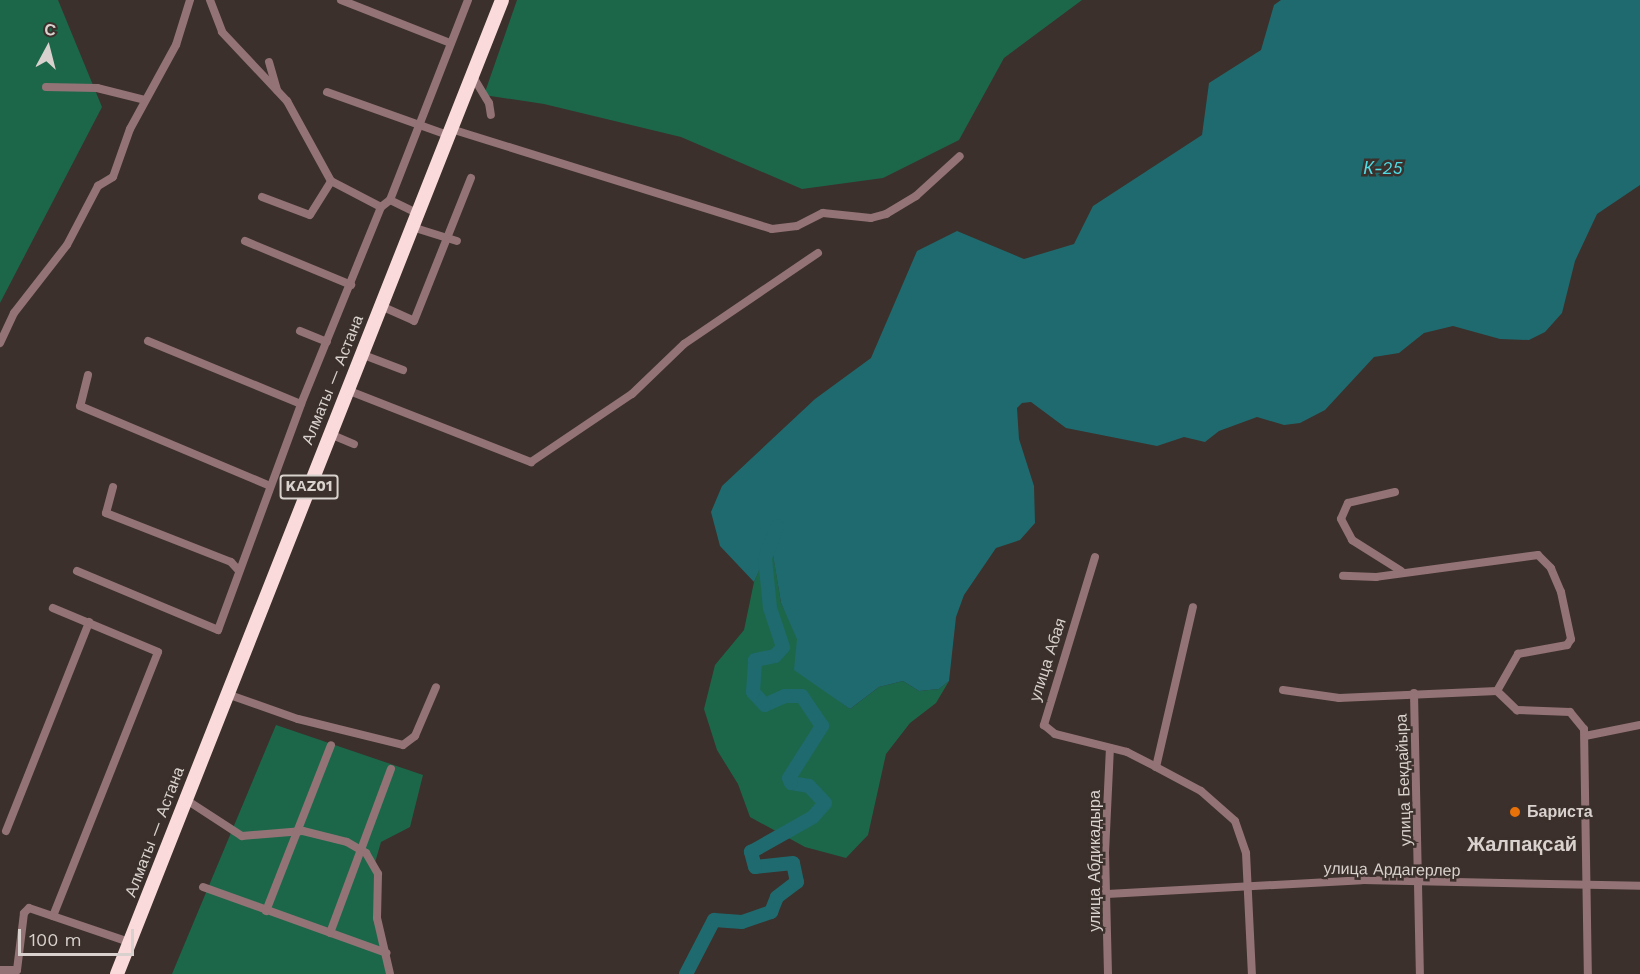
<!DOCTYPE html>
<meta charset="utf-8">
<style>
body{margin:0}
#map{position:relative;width:1640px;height:974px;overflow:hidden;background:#3b302b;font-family:"Work Sans",sans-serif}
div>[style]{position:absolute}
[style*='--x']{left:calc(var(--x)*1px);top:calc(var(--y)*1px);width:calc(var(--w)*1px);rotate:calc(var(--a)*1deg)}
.green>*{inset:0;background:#1c674a}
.water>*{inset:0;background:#1f6a6e}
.river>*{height:14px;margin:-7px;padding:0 7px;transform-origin:7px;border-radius:7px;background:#1f6a6e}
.street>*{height:8px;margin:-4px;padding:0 4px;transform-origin:4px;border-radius:4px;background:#937375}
.highway>*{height:14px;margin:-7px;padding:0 7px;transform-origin:7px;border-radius:7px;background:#fadadb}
.dots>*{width:16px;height:16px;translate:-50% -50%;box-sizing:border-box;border:3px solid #3b302b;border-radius:50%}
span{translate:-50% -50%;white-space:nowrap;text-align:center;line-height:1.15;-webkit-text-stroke:5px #3b302b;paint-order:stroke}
.shield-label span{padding:2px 4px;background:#3b302b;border:2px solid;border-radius:4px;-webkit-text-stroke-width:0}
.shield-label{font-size:15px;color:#d8d1cd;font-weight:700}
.street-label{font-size:16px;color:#d8d1cd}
.poi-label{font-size:16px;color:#d8d1cd;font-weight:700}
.left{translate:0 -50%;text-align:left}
.water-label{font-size:18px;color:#4fdbe4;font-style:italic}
.quarter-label{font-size:20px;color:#d8d1cd;font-weight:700}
.north{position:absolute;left:18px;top:18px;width:60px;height:60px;-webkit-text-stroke:4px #3b302b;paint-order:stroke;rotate:7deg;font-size:16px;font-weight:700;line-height:24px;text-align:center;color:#d8d1cd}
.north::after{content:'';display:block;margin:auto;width:21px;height:27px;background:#d8d1cd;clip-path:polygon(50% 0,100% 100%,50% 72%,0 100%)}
.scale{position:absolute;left:18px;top:929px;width:116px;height:27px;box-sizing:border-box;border:3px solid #d8d1cd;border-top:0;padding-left:8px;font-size:18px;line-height:21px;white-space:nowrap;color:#d8d1cd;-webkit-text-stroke:4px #3b302b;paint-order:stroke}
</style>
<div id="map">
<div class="green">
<i style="clip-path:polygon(0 0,58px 0,102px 107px,0 303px)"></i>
<i style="clip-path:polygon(517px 0,1082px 0,1004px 58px,959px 140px,883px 178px,802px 189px,681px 137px,544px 104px,484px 95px)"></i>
<i style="clip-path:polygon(771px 541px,781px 603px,822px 688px,850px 709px,879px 687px,903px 681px,919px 691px,939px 689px,949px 681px,936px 703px,910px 723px,886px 754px,868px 835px,846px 858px,805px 847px,750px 817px,738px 784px,717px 750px,704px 709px,715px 665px,744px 630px,754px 582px)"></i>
<i style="clip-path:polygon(276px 725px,423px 775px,410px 827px,381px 842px,374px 866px,386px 974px,172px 974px)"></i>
</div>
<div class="water">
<i style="clip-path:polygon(1281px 0,1640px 0,1640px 185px,1597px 214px,1575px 261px,1562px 313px,1545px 332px,1529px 340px,1500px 339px,1453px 326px,1424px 333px,1399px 353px,1374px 357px,1325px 410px,1300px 423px,1284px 425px,1257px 417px,1219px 431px,1205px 442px,1184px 437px,1157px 446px,1066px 428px,1031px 402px,1022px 403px,1017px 408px,1019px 439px,1034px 486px,1035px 523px,1020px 540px,996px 548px,964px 595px,956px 617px,949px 681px,939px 689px,919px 691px,903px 681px,879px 687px,850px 709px,794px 670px,797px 639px,781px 603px,771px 543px,754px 582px,720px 546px,711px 512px,722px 486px,815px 399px,871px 358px,917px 251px,957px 231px,1024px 259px,1074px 244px,1093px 206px,1202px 135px,1209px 83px,1261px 50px,1274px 5px)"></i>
</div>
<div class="river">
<i style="--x:686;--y:974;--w:61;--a:-62.6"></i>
<i style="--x:714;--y:920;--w:28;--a:4"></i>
<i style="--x:742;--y:922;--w:31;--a:-19"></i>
<i style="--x:771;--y:912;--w:16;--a:-68"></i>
<i style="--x:777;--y:897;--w:25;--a:-37"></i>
<i style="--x:797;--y:882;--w:19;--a:-102"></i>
<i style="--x:793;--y:863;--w:38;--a:174"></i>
<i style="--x:755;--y:867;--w:16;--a:-105"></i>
<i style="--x:751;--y:852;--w:71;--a:-29.4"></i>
<i style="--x:813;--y:817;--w:18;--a:-49"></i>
<i style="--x:825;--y:803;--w:23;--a:-133"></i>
<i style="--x:809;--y:786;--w:18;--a:-171"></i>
<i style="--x:791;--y:783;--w:5;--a:-112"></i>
<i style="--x:789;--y:778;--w:62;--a:-57.6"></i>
<i style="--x:822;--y:726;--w:36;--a:-124"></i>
<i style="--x:802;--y:696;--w:17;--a:180"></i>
<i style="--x:785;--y:696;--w:22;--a:156"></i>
<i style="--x:765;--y:705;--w:18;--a:-133"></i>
<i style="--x:753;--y:692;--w:32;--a:-86"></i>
<i style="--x:755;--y:660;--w:20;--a:-11"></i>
<i style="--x:775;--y:656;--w:12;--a:-48"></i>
<i style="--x:783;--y:647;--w:41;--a:-108.4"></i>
<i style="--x:770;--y:608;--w:50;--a:-95.7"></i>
<i style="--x:765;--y:558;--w:34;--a:-69"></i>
</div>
<div class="street">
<i style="--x:210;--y:0;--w:34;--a:69"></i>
<i style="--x:222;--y:32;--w:95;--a:46.7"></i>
<i style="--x:287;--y:101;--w:91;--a:61.2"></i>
<i style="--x:331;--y:181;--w:56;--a:27.5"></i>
<i style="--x:341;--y:0;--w:117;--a:21.5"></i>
<i style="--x:269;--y:62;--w:29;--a:74"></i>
<i style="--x:472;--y:75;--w:33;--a:59"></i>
<i style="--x:489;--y:103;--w:12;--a:81"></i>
<i style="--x:46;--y:87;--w:51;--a:1.1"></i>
<i style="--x:97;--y:88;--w:49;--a:14"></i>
<i style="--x:327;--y:92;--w:128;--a:19.6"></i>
<i style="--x:451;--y:129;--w:336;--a:17.3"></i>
<i style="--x:772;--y:229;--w:25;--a:-7"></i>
<i style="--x:797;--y:226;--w:29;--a:-27"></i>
<i style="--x:823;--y:213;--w:48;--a:5.9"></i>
<i style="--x:871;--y:218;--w:16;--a:-15"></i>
<i style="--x:886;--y:214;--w:35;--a:-31"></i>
<i style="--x:916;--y:196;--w:59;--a:-42.3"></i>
<i style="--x:262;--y:197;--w:51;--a:20.6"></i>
<i style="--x:310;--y:215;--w:40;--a:-58"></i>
<i style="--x:390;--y:200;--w:30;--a:26"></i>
<i style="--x:412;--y:227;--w:47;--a:17.3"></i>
<i style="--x:245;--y:241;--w:115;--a:22.5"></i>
<i style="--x:381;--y:306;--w:36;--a:24"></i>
<i style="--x:414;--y:321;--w:154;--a:-68.3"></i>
<i style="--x:300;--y:331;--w:29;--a:22"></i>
<i style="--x:148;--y:341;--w:165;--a:22.4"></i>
<i style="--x:0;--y:343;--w:33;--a:-65"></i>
<i style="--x:14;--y:313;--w:86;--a:-52.1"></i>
<i style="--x:67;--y:245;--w:67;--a:-62.3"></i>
<i style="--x:98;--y:186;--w:17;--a:-31"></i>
<i style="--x:113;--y:177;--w:51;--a:-70.5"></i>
<i style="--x:130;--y:129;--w:96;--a:-61.3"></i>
<i style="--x:176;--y:45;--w:47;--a:-72.7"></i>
<i style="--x:361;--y:354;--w:45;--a:20.9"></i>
<i style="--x:88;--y:375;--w:32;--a:104"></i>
<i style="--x:80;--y:406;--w:206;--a:22.8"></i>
<i style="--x:347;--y:390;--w:198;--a:21.4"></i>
<i style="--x:531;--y:462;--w:122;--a:-34"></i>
<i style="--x:632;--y:394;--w:72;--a:-43.9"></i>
<i style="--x:684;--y:344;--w:162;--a:-34.2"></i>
<i style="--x:330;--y:434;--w:26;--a:23"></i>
<i style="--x:113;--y:487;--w:27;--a:105"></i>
<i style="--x:106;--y:513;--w:134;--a:21.4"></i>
<i style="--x:231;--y:562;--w:12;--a:48"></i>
<i style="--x:1395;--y:492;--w:48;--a:166.8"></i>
<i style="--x:1348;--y:503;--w:17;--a:114"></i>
<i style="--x:1341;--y:519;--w:24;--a:62"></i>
<i style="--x:1352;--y:540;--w:58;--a:32.3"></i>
<i style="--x:1095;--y:557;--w:176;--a:106.9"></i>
<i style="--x:1044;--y:725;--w:14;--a:39"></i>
<i style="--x:1055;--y:734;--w:74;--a:14"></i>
<i style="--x:1127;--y:752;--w:33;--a:27"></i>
<i style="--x:1156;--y:767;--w:51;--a:28.1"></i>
<i style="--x:1201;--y:791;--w:45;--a:41.4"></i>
<i style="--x:1235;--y:821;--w:34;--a:71"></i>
<i style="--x:1246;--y:853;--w:121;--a:87.2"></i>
<i style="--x:77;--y:571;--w:153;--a:22.7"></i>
<i style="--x:218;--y:630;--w:241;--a:-69.8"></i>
<i style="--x:301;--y:404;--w:213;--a:-67.9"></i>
<i style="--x:381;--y:207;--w:11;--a:-38"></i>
<i style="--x:390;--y:200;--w:215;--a:-68.7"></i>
<i style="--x:1283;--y:690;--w:57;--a:8.1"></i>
<i style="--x:1339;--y:698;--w:158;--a:-2.5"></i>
<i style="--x:1497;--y:691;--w:43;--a:-60.4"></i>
<i style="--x:1518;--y:654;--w:50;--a:-10.4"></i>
<i style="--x:1567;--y:645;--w:7;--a:-56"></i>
<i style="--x:1571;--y:639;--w:48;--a:-102"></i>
<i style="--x:1561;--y:592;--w:26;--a:-113"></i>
<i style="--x:1551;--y:568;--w:18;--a:-135"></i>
<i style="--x:1538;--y:555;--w:163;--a:172.3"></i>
<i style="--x:1376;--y:577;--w:33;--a:-178"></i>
<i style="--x:1497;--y:691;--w:28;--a:44"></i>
<i style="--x:1517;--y:710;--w:53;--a:2.2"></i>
<i style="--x:1570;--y:712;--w:22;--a:51"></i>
<i style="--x:1584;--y:729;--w:245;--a:89.1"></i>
<i style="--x:1414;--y:693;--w:281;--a:88.8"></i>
<i style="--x:227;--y:694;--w:75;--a:19.4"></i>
<i style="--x:298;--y:719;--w:108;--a:13.9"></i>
<i style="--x:403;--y:745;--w:15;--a:-37"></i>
<i style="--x:415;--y:736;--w:53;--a:-66.8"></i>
<i style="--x:1585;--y:736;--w:56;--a:-11.3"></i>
<i style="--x:1156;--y:767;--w:164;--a:-77"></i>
<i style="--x:185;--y:799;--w:68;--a:33"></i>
<i style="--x:242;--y:836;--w:61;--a:-4.7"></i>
<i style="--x:303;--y:831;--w:45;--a:14"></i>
<i style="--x:347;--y:842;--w:22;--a:30"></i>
<i style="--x:366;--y:853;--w:24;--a:60"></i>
<i style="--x:378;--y:874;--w:44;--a:91.3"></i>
<i style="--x:377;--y:918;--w:57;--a:76.9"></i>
<i style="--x:6;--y:831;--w:225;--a:-68.3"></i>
<i style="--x:203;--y:887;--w:195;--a:19.8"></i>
<i style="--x:1107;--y:894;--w:255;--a:-3.1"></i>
<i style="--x:1362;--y:880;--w:278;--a:1.2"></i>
<i style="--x:266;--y:911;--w:178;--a:-68.6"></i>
<i style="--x:53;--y:916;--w:284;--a:-68.3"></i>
<i style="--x:158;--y:652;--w:114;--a:-157.3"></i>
<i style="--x:330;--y:933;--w:175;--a:-69.6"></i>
<i style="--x:0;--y:970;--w:17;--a:0"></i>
<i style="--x:17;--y:970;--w:57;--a:-83"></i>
<i style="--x:24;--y:913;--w:7;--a:-45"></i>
<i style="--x:29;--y:908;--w:106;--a:18.8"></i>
<i style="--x:1108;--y:974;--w:121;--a:-91.4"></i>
<i style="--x:1105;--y:853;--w:105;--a:-87.3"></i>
</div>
<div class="highway">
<i style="--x:117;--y:974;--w:1047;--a:-68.43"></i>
</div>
<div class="dots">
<i style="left:1515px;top:812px;background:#e8710a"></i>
</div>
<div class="shield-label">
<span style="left:309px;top:487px">KАZ01</span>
</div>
<div class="street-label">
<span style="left:333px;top:380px;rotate:-68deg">Алматы — Астана</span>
<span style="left:1048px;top:660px;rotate:-72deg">улица Абая</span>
<span style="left:1404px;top:780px;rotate:-92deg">улица Бекдайыра</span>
<span style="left:155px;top:832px;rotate:-69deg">Алматы — Астана</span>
<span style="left:1095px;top:861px;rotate:-90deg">улица Абдикадыра</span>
<span style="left:1392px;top:870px;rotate:1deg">улица Ардагерлер</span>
</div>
<div class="poi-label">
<span class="left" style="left:1527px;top:812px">Бариста</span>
</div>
<div class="water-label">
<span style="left:1383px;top:168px">К-25</span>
</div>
<div class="quarter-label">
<span style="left:1522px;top:844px">Жалпақсай</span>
</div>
<div class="north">С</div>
<div class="scale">100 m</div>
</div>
